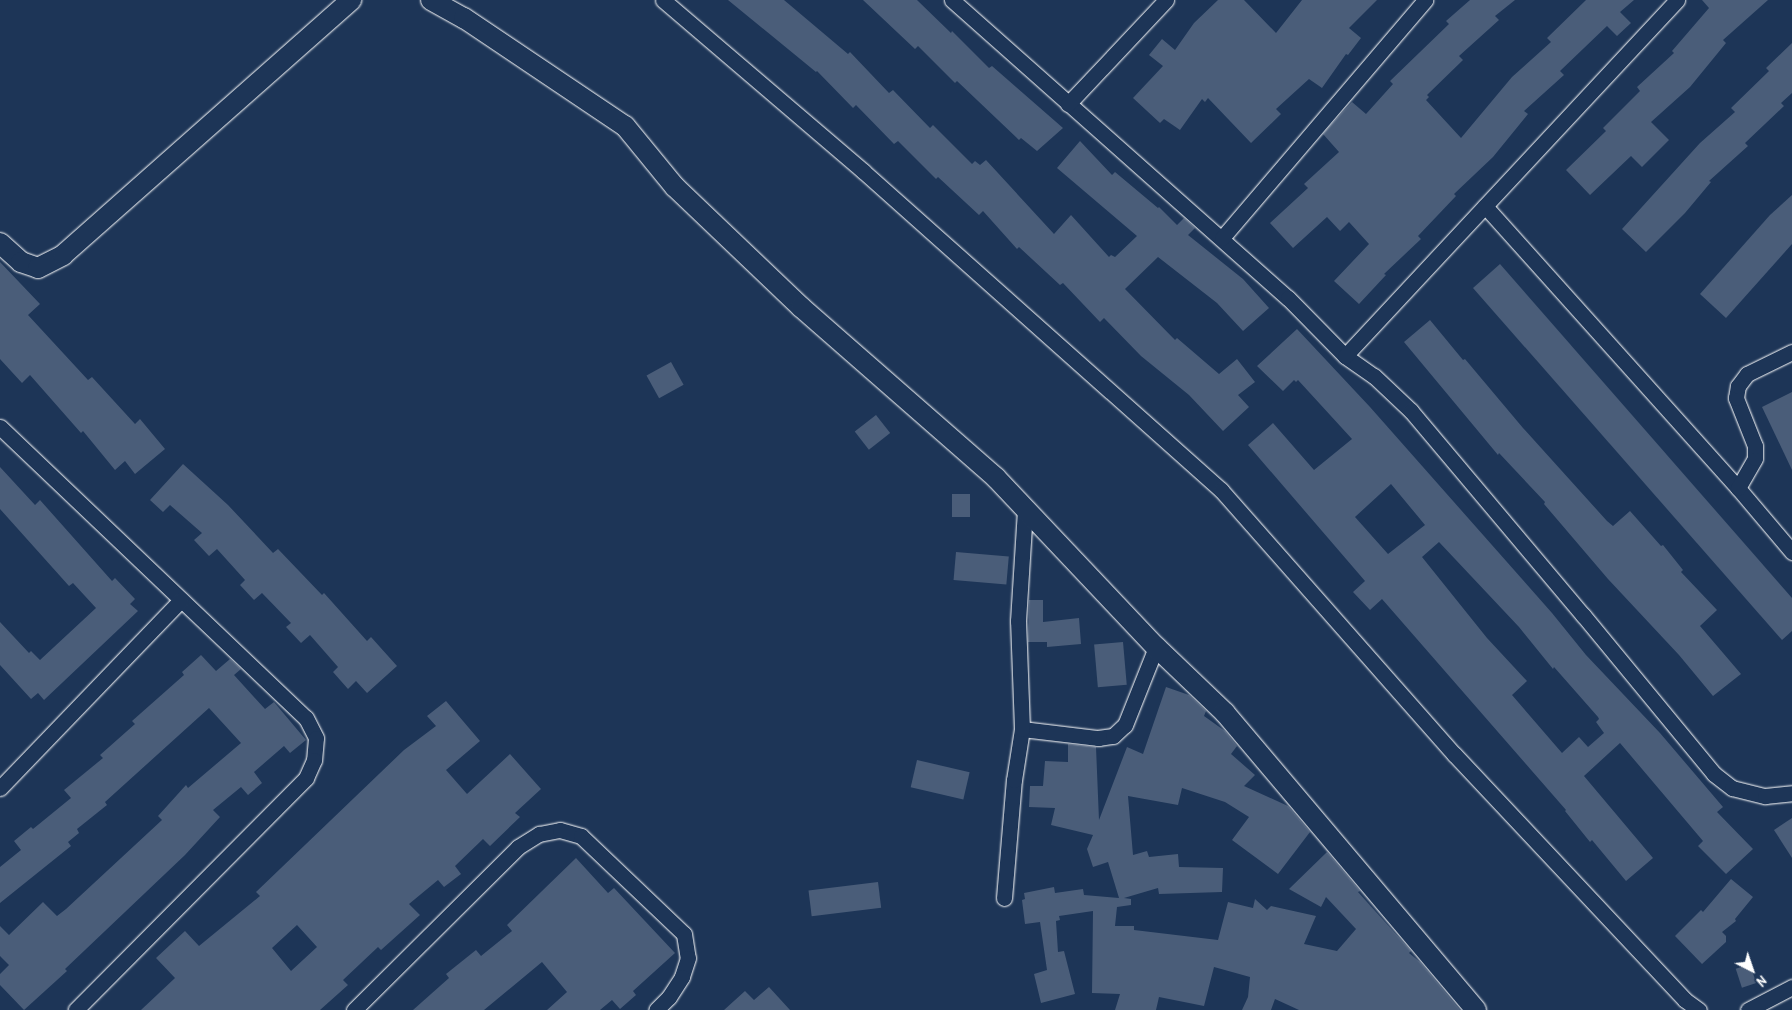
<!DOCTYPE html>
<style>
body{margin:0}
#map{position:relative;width:1792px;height:1010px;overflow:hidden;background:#1d3557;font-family:"Patrick Hand",sans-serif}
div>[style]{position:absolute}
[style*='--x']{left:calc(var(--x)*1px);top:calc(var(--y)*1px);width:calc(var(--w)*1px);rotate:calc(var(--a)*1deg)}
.building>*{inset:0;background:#4a5d79;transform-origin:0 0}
.roads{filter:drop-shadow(0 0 1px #fff) drop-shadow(0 0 1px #fff)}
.minor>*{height:15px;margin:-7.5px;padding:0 7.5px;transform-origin:7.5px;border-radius:7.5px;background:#1d3557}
.tertiary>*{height:20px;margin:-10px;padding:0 10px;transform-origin:10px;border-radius:10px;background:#1d3557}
span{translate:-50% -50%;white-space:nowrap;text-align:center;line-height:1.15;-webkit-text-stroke:4px #1d3557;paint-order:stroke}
.north{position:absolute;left:1727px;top:945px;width:50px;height:50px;-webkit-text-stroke:4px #1d3557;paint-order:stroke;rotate:139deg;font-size:14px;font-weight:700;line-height:20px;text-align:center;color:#fff}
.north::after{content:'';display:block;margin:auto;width:18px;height:22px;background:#fff;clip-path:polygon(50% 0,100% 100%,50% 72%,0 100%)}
</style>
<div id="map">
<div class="building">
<i style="clip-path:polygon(728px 0,784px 0,848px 54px,850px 52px,889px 93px,893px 90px,930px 128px,933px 125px,972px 164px,975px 161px,980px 165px,986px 160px,1054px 234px,1071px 215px,1109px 257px,1111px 255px,1115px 257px,1137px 236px,1057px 168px,1080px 141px,1112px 175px,1115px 172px,1158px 208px,1159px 207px,1177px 225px,1184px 218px,1195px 228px,1188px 235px,1243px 279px,1269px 308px,1243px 331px,1217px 303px,1158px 257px,1125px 289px,1175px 340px,1177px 338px,1219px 374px,1237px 359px,1255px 382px,1238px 395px,1249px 407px,1223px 431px,1189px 395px,1141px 356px,1104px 318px,1100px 322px,1063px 283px,1060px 285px,1019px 247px,1017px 249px,983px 211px,979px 215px,938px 177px,936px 179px,898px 141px,894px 144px,856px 105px,853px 108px,817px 71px,816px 72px)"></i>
<i style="clip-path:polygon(863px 0,917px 0,951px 33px,952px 31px,989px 68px,992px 66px,1063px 128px,1037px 151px,1021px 138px,1019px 140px,957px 81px,955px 83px,918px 46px,915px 49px)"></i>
<i style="clip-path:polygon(1218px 0,1244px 0,1276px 33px,1302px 0,1377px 0,1349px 28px,1361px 38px,1348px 55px,1346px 54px,1322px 88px,1309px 79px,1276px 109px,1281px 114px,1251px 143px,1208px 98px,1205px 102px,1202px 99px,1180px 130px,1164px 119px,1160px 123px,1133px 98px,1163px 66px,1149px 55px,1162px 39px,1175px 50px,1194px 23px)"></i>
<i style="clip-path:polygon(1470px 0,1515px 0,1495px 16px,1499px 20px,1459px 56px,1463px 60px,1427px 95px,1429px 97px,1426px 100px,1461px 138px,1512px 77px,1551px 42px,1547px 38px,1586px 0,1634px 0,1620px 12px,1631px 23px,1617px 36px,1607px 26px,1560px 71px,1564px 75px,1524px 111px,1528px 114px,1493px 157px,1454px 194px,1456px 196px,1418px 236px,1421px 239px,1384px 274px,1386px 275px,1359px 304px,1334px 281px,1369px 244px,1349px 222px,1340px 231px,1327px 217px,1293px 248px,1270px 223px,1308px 188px,1304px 184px,1339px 152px,1323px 134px,1327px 129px,1352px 102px,1366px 114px,1393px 84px,1390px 81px,1449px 24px,1446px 21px)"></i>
<i style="clip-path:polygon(1702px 0,1768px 0,1723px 40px,1726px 43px,1690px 87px,1651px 122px,1669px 140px,1642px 167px,1631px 156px,1590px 195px,1566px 170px,1606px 131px,1603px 128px,1640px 91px,1637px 87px,1674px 53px,1672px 51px,1709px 8px)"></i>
<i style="clip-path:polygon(1792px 43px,1792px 93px,1781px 103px,1784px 106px,1745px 143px,1748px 146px,1709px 181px,1711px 182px,1685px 213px,1646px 252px,1622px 229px,1700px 143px,1735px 112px,1731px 108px,1769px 71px,1766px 68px)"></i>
<i style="clip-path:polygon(1792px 195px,1792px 244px,1726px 318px,1700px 294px,1770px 215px)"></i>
<i style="clip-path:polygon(0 262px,40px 304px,28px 315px,88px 380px,92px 377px,135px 424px,140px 419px,165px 449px,135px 474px,125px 461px,115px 470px,83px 431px,81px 433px,30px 375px,22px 383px,0 359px)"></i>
<i style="clip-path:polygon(1500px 264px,1792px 598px,1792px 631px,1782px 640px,1473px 288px)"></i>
<i style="clip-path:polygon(1430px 320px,1463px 360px,1465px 359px,1523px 428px,1607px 521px,1613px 526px,1630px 511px,1661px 546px,1663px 545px,1683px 570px,1681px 572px,1717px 610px,1700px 626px,1741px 674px,1713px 696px,1679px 655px,1608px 579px,1544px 504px,1545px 502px,1499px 453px,1498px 455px,1404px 342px)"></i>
<i style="clip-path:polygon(evenodd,1297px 329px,1370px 407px,1552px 613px,1586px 655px,1660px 733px,1723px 807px,1717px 812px,1753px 849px,1726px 874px,1698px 846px,1703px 841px,1620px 743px,1584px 776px,1653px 858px,1626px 881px,1592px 840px,1590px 842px,1565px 811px,1566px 810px,1382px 599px,1370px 610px,1353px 592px,1365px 581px,1248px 445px,1273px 423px,1314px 470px,1352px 439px,1298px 380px,1296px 382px,1294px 380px,1283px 391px,1257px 366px,1297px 329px,1391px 484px,1425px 525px,1388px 554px,1355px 517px,1391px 484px,1297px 329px,1439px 542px,1519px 627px,1553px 669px,1554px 667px,1598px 717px,1599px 719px,1596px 722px,1604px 733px,1588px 747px,1579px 737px,1562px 753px,1512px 695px,1527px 681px,1487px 638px,1422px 557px,1439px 542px)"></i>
<i style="left:671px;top:362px;width:26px;height:28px;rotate:61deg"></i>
<i style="clip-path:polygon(1792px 392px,1792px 470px,1762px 407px)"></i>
<i style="left:876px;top:415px;width:23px;height:27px;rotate:52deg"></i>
<i style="clip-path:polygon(183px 464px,228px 505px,273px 553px,278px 549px,322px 595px,324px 593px,367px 641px,371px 637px,397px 666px,367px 693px,356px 681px,348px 689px,333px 672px,338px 667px,310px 635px,301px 643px,286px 627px,291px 623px,262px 593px,254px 600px,240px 585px,245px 580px,217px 549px,209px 556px,194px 540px,202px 533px,170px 505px,163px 512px,150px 500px)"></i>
<i style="clip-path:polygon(0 467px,35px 505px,40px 500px,112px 581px,115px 578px,135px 599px,130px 604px,138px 611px,44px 700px,38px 693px,31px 699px,0 665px,0 622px,29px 653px,31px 651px,40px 660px,96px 608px,73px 583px,69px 586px,0 509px)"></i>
<i style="left:952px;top:494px;width:18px;height:23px"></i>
<i style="left:956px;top:552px;width:53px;height:28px;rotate:5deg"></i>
<i style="clip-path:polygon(1029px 600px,1043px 600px,1043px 622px,1079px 618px,1081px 644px,1047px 647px,1047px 642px,1028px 642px)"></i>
<i style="left:1123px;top:642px;width:43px;height:29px;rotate:85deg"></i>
<i style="clip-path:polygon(201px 655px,216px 671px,230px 659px,241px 669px,234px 675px,265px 709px,274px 702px,306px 740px,290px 753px,284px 746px,254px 772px,262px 783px,248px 795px,241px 787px,213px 810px,220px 817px,185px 855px,65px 969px,67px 971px,24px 1010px,0 985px,0 974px,9px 965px,0 956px,0 926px,9px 935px,43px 902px,57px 916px,66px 909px,162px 820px,158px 816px,186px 785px,188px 788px,241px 743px,209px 708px,105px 802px,107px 805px,77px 829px,79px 833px,68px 842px,71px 846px,0 903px,0 867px,21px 850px,14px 841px,31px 827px,33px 829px,71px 798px,64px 790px,103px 758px,100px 755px,135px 724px,132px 721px,184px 675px,182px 672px)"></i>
<i style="clip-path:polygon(1166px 687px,1189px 695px,1206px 711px,1204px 716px,1225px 731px,1237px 746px,1231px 754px,1255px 775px,1244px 786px,1288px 806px,1310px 832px,1278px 874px,1232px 840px,1249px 817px,1225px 802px,1182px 788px,1178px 805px,1128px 796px,1133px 855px,1147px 851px,1149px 857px,1178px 854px,1179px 867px,1223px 868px,1222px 892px,1159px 894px,1158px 888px,1124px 898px,1131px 899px,1131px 905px,1117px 907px,1115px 926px,1134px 926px,1134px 930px,1218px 940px,1228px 902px,1253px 908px,1255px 899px,1267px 910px,1271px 906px,1316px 916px,1304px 944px,1337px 951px,1356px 929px,1326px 897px,1321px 907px,1289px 889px,1327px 852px,1360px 891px,1358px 892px,1411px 951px,1409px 953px,1420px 962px,1460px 1010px,1299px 1010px,1275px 999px,1271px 1010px,1242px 1010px,1248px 997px,1250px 977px,1214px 967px,1204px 1006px,1159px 997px,1156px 1010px,1115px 1010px,1120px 994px,1092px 993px,1093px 911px,1059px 916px,1060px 920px,1056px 921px,1058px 952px,1064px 951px,1075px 994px,1041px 1003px,1034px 974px,1047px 970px,1040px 922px,1025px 924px,1022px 900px,1025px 899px,1024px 893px,1054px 887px,1055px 893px,1083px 889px,1084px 895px,1119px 898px,1108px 862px,1093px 867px,1087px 849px,1093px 835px,1051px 825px,1055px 808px,1029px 807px,1030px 786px,1043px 786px,1045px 761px,1068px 762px,1068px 744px,1096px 747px,1099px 820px,1127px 747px,1143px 754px)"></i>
<i style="clip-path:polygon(evenodd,446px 701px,480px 741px,446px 770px,467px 794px,510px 754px,541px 789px,515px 813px,520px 817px,490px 846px,483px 839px,455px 866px,461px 874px,444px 887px,438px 880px,409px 904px,420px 915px,381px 950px,378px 947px,343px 980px,348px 985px,320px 1010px,141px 1010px,175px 978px,156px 958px,185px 931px,199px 946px,260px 896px,256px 892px,404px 750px,436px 726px,427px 716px,446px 701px,297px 925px,317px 947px,291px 971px,272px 948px,297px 925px)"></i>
<i style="left:917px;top:760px;width:54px;height:28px;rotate:13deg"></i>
<i style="clip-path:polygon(1792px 818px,1792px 858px,1774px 830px)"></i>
<i style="clip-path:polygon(576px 858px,608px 893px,614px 888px,675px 953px,633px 991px,636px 995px,620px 1009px,612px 1000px,600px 1010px,547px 1010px,567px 992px,542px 962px,484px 1010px,413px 1010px,449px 978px,446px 974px,476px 950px,481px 956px,512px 931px,507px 925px)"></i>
<i style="clip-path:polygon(1731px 879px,1753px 897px,1735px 919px,1736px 921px,1722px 932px,1726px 936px,1726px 942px,1702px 964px,1675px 936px,1701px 910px,1703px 912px)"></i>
<i style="left:878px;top:882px;width:26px;height:70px;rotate:83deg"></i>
<i style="left:1750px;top:964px;width:20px;height:15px;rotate:72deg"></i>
<i style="clip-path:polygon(769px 987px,790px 1010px,724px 1010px,745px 991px,754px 1000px)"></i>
</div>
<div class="roads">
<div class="minor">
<i style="--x:663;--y:0;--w:263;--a:40.5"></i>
<i style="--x:863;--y:171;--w:480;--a:41.7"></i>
<i style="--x:1221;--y:490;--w:352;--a:48.6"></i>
<i style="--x:1454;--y:754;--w:337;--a:46.8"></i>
<i style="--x:1685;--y:1000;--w:17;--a:36"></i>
<i style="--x:952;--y:0;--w:449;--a:41.6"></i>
<i style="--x:1288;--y:298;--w:81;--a:45.5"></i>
<i style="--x:1345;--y:356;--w:35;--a:35"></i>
<i style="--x:1374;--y:376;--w:51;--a:43.4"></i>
<i style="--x:1411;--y:411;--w:267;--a:49.9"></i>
<i style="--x:1583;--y:615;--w:206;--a:50.5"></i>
<i style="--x:1714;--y:774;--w:23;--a:38"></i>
<i style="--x:1732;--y:788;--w:34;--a:14"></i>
<i style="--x:1765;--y:796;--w:27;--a:-6"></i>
<i style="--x:1068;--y:104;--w:143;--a:-46.7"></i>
<i style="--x:1485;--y:206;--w:379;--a:48.1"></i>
<i style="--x:1738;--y:488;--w:84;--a:49.8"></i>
<i style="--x:1222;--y:238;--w:313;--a:-49.5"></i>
<i style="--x:1345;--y:356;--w:487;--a:-47"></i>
<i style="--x:0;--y:427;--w:422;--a:43.6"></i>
<i style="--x:306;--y:718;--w:22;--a:63"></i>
<i style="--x:316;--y:738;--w:22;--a:95"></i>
<i style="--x:314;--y:760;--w:20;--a:114"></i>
<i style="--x:306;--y:778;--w:327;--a:134.8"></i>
<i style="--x:1738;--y:488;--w:34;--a:-60"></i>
<i style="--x:1755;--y:458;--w:12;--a:-90"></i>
<i style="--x:1755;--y:446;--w:52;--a:-111.6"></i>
<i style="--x:1736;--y:398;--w:12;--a:-81"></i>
<i style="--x:1738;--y:386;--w:15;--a:-53"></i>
<i style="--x:1747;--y:374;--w:50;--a:-26.1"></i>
<i style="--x:1022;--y:729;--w:77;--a:6.8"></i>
<i style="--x:1098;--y:738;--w:15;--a:-8"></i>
<i style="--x:1113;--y:736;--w:16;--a:-43"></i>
<i style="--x:1125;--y:725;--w:84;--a:-68.3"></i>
<i style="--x:0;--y:788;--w:261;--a:-46.1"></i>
<i style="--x:1004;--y:898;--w:118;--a:-85.2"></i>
<i style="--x:1014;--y:780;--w:52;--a:-81.1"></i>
<i style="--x:1022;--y:729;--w:108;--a:-92.1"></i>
<i style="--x:1018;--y:621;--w:112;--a:-86.4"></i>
<i style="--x:354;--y:1010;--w:231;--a:-44.8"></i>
<i style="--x:518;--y:847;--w:25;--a:-32"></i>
<i style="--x:539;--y:834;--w:21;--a:-11"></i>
<i style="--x:560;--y:830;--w:22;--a:16"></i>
<i style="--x:581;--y:836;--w:142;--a:43.6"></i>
<i style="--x:684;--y:934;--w:24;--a:81"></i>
<i style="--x:688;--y:958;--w:20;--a:108"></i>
<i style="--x:682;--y:977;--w:24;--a:123"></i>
<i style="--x:669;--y:997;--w:18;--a:135"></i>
<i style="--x:1748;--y:1010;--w:50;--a:-27.6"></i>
</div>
<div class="tertiary">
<i style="--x:431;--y:0;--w:38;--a:29"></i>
<i style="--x:464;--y:18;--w:194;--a:33.9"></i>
<i style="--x:625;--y:126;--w:79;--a:50.7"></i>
<i style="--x:675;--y:187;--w:174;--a:43.6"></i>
<i style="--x:801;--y:307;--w:259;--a:41.2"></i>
<i style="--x:996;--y:478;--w:233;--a:46.6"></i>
<i style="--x:1156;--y:647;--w:95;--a:43.7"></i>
<i style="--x:1225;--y:713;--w:389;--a:49.8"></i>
<i style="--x:0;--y:243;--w:28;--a:42"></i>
<i style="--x:21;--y:262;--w:18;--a:19"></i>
<i style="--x:38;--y:268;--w:28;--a:-27"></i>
<i style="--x:63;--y:255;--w:385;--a:-41.5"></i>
</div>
</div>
<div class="north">N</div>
</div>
